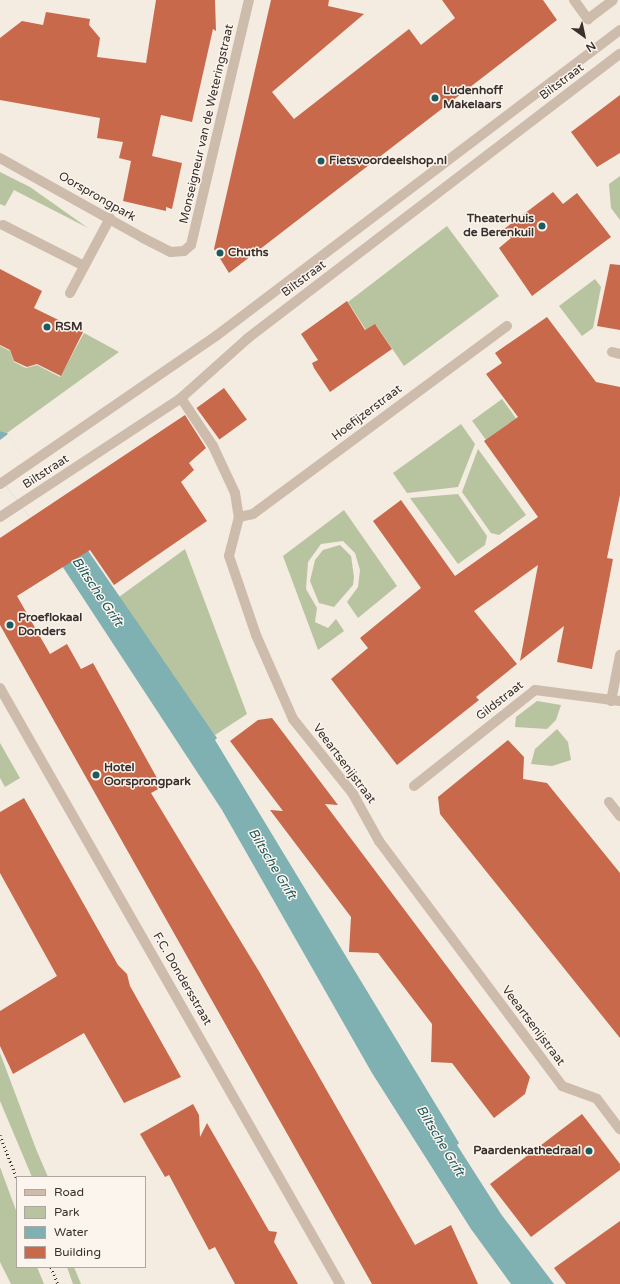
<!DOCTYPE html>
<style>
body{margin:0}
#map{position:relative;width:620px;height:1284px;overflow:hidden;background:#f4ebe1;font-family:"Varela Round",sans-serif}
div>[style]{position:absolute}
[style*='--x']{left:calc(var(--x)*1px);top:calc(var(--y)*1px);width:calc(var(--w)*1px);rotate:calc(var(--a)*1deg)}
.green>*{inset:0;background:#b8c4a0;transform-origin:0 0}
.water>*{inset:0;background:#7fb0b2}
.pier>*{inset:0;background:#f4ebe1}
.building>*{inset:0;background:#c8694b;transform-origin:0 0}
.service>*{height:10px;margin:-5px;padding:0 5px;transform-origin:5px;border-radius:5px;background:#cdbbac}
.minor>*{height:10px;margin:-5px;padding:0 5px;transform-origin:5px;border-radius:5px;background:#cdbbac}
.tertiary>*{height:10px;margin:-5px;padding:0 5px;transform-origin:5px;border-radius:5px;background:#cdbbac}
.rail>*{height:3px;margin-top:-1.5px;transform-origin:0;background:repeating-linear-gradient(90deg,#3b302b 0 1px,transparent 0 4px)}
.dots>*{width:11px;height:11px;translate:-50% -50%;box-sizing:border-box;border:2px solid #fbf5ee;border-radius:50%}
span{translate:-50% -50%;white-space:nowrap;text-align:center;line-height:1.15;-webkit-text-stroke:3px #fbf5ee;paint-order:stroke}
.street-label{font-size:12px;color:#3b302b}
.poi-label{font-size:12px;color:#3b302b;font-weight:700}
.left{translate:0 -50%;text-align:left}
.right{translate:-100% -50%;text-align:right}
.water-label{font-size:13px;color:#1f5a5e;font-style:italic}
.legend{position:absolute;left:16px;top:1176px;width:130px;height:92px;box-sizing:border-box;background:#fbf5ee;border:1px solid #aea6a0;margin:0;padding:5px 7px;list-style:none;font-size:12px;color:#3b302b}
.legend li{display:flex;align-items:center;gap:8px;height:20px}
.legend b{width:20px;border:1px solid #aea6a0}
.north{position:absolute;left:564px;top:16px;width:40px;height:40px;-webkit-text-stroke:3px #fbf5ee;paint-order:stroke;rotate:147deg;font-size:11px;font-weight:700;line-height:16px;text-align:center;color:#3b302b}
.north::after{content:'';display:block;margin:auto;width:14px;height:18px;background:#3b302b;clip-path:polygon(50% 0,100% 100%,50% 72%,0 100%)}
</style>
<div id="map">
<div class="green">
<i style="clip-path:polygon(0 172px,30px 187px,88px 228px,14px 190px,5px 206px,0 204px)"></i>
<i style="clip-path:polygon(620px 176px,620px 220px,611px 208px,609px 184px)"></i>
<i style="clip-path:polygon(447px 226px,499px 296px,404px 366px,376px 325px,366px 330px,348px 302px)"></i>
<i style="clip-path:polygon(595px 279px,601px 287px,593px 328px,582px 336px,559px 306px)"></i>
<i style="clip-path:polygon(84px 333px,119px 352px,7px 433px,0 431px,0 346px,10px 351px,14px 362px,26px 368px,37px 365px,60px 377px)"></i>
<i style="left:502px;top:399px;width:24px;height:37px;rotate:54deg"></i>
<i style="clip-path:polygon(461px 424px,475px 444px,458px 487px,407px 493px,393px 473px)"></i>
<i style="clip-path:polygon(478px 449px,526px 515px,499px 535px,491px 533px,462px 492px)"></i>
<i style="clip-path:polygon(458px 494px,487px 536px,485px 545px,458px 564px,410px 498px)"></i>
<i style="clip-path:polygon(344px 510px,397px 586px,358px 618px,347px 602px,358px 587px,360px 570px,355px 553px,343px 541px,321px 544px,308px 562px,306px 589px,317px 608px,315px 622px,328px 628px,336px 619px,344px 631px,318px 650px,283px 556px)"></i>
<i style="clip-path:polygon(340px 545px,351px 556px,354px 577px,353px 585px,334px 607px,319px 603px,310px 581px,315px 560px,323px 550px)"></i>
<i style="clip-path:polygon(185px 549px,247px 714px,215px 735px,119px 597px)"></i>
<i style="clip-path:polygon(537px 701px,561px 705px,556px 720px,547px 729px,515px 727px,516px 717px)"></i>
<i style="clip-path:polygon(557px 729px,568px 742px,571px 760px,552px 766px,531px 764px,535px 749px)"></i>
<i style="clip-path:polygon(0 743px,20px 778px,5px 787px,0 778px)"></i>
<i style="clip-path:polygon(0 1053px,36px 1149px,48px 1177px,32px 1177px,0 1101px)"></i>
<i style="clip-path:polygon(0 1167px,17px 1213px,17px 1267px,37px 1267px,44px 1284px,11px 1284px,0 1262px)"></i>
<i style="clip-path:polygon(67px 1267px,74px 1267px,81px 1284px,73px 1284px)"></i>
</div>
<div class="water">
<i style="clip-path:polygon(0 431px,7px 433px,217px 738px,215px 740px,459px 1143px,457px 1145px,501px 1214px,554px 1284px,511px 1284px,471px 1229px,372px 1073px,222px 810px,32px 520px,0 478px)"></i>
</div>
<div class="pier">
<i style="clip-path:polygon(8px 434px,56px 503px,31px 519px,0 478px,0 440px)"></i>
</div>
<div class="building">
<i style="clip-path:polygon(156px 0,215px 0,216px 31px,213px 29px,192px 122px,161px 115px,152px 156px,182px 163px,172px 209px,166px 207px,166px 211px,123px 201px,131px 161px,119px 158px,123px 142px,97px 138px,100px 118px,0 100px,0 38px,22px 21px,43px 25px,46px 12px,90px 19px,89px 25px,100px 38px,97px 57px,146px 63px)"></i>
<i style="clip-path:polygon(271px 0,329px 0,328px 6px,364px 14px,272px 92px,294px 119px,409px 29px,421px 45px,455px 18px,442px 0,543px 0,557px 20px,229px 273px,214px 249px)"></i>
<i style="clip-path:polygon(620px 95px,620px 153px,597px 167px,571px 132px)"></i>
<i style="clip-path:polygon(553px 192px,563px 204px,577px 193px,611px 237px,532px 296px,499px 248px,511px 238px,504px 229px)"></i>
<i style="clip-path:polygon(610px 264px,620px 265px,620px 330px,597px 326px)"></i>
<i style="clip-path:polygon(0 269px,42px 291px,34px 308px,83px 332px,61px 376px,37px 364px,27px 367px,14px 361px,10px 350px,0 345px)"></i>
<i style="clip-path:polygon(347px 301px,365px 330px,375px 324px,392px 349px,330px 392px,314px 368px,312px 363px,318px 360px,301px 334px)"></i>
<i style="clip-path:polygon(547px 317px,596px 382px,620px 387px,620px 495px,607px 558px,613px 559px,592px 669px,557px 662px,564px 626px,520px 661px,538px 565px,474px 611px,517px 664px,476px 697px,479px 700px,397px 765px,331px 679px,368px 648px,360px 638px,421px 588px,373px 521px,401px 500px,455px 576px,538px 517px,484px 441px,518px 417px,486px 374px,502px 363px,495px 353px)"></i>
<i style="left:224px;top:388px;width:39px;height:34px;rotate:54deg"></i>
<i style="clip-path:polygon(185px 415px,206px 448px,189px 463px,194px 470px,181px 482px,207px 521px,114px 585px,90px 550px,17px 596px,50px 654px,67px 644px,81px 669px,93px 663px,162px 787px,151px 793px,260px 973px,415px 1245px,451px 1225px,478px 1284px,372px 1284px,0 625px,0 538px)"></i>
<i style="clip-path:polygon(272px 718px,338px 805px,325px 804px,530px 1077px,525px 1094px,494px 1118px,452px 1063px,431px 1062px,432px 1024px,378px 953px,349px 952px,351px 917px,270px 810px,283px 811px,230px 741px,258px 720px)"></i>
<i style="clip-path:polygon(508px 740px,524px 757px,523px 779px,547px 783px,620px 873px,620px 1038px,440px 814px,438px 797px)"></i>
<i style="clip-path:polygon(24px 798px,118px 965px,127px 974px,130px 986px,181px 1077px,124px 1103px,84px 1033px,13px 1074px,0 1046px,0 1011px,57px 976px,0 873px,0 812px)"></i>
<i style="clip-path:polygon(193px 1104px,199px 1115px,200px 1137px,207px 1123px,269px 1231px,277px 1232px,274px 1242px,298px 1284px,235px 1284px,215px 1247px,209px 1250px,169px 1175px,165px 1177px,140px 1134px)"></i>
<i style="clip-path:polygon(582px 1114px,620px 1164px,620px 1170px,531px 1237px,490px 1184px)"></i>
<i style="clip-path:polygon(620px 1221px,620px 1284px,566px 1284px,554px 1268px)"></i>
</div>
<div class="service">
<i style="--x:3;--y:225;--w:91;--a:26.8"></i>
<i style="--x:70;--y:293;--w:85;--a:-61.9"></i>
<i style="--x:0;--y:484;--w:262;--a:-34.4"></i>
<i style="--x:216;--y:336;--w:507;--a:-37.14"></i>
</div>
<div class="minor">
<i style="--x:574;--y:0;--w:24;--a:54"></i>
<i style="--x:588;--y:19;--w:31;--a:-37"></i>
<i style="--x:0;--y:158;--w:164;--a:29.2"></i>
<i style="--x:143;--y:238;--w:31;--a:27"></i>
<i style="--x:171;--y:252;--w:13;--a:-4"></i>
<i style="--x:184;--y:251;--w:9;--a:-41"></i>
<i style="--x:191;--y:245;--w:252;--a:-76.7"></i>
<i style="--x:612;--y:352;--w:8;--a:14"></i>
<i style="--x:181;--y:398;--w:58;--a:56.3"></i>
<i style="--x:213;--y:446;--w:52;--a:64.9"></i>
<i style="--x:235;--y:493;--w:24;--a:81"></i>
<i style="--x:239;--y:517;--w:40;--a:104.4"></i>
<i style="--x:229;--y:556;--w:83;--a:71.1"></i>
<i style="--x:256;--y:635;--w:92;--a:66.2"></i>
<i style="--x:293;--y:719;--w:96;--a:51.3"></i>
<i style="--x:353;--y:794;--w:54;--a:61"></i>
<i style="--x:379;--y:841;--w:306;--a:53.2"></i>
<i style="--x:562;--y:1086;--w:37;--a:20"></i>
<i style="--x:597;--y:1099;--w:38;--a:53"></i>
<i style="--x:239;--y:517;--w:14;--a:-12"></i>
<i style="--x:253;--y:514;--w:316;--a:-36.5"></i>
<i style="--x:0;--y:688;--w:686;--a:60.3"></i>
<i style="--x:611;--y:701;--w:47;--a:-78.9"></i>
<i style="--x:414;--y:786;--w:154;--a:-38.4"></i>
<i style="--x:535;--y:690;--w:86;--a:7.4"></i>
<i style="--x:609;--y:802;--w:18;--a:52"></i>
</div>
<div class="tertiary">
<i style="--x:0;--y:517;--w:217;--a:-33.3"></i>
<i style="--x:181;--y:398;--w:90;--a:-41.8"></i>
<i style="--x:248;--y:338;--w:468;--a:-37.4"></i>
</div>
<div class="rail">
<i style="--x:0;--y:1135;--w:47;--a:68.9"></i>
<i style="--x:51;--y:1267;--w:18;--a:68"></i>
</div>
<div class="dots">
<i style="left:435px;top:98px;background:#1f5a5e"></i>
<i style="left:321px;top:161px;background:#1f5a5e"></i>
<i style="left:542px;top:226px;background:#1f5a5e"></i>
<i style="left:220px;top:253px;background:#1f5a5e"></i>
<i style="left:47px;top:327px;background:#1f5a5e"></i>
<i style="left:10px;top:625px;background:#1f5a5e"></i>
<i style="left:96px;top:775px;background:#1f5a5e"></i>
<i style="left:589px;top:1151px;background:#1f5a5e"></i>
</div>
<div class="street-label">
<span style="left:562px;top:82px;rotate:-37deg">Biltstraat</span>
<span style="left:207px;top:124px;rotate:-77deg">Monseigneur van de Weteringstraat</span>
<span style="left:97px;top:197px;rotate:30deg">Oorsprongpark</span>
<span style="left:304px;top:279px;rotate:-37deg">Biltstraat</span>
<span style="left:367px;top:413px;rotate:-37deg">Hoefijzerstraat</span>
<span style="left:46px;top:472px;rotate:-33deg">Biltstraat</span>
<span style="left:500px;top:701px;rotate:-38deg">Gildstraat</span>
<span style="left:344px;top:764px;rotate:53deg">Veeartsenijstraat</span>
<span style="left:182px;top:979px;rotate:60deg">F.C. Dondersstraat</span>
<span style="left:533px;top:1026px;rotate:53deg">Veeartsenijstraat</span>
</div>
<div class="poi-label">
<span class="left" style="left:443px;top:98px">Ludenhoff<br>Makelaars</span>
<span class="left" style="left:329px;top:161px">Fietsvoordeelshop.nl</span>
<span class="right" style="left:534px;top:226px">Theaterhuis<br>de Berenkuil</span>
<span class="left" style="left:228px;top:253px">Chuths</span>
<span class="left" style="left:55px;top:327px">RSM</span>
<span class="left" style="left:18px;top:625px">Proeflokaal<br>Donders</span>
<span class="left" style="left:104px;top:775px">Hotel<br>Oorsprongpark</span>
<span class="right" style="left:581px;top:1151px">Paardenkathedraal</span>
</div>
<div class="water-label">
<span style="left:97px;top:592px;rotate:56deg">Biltsche Grift</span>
<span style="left:272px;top:864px;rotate:59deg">Biltsche Grift</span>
<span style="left:440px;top:1141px;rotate:59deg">Biltsche Grift</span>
</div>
<ul class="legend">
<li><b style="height:5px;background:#cdbbac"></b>Road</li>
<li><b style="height:11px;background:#b8c4a0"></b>Park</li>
<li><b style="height:11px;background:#7fb0b2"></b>Water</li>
<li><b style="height:11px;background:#c8694b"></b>Building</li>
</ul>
<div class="north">N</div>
</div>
